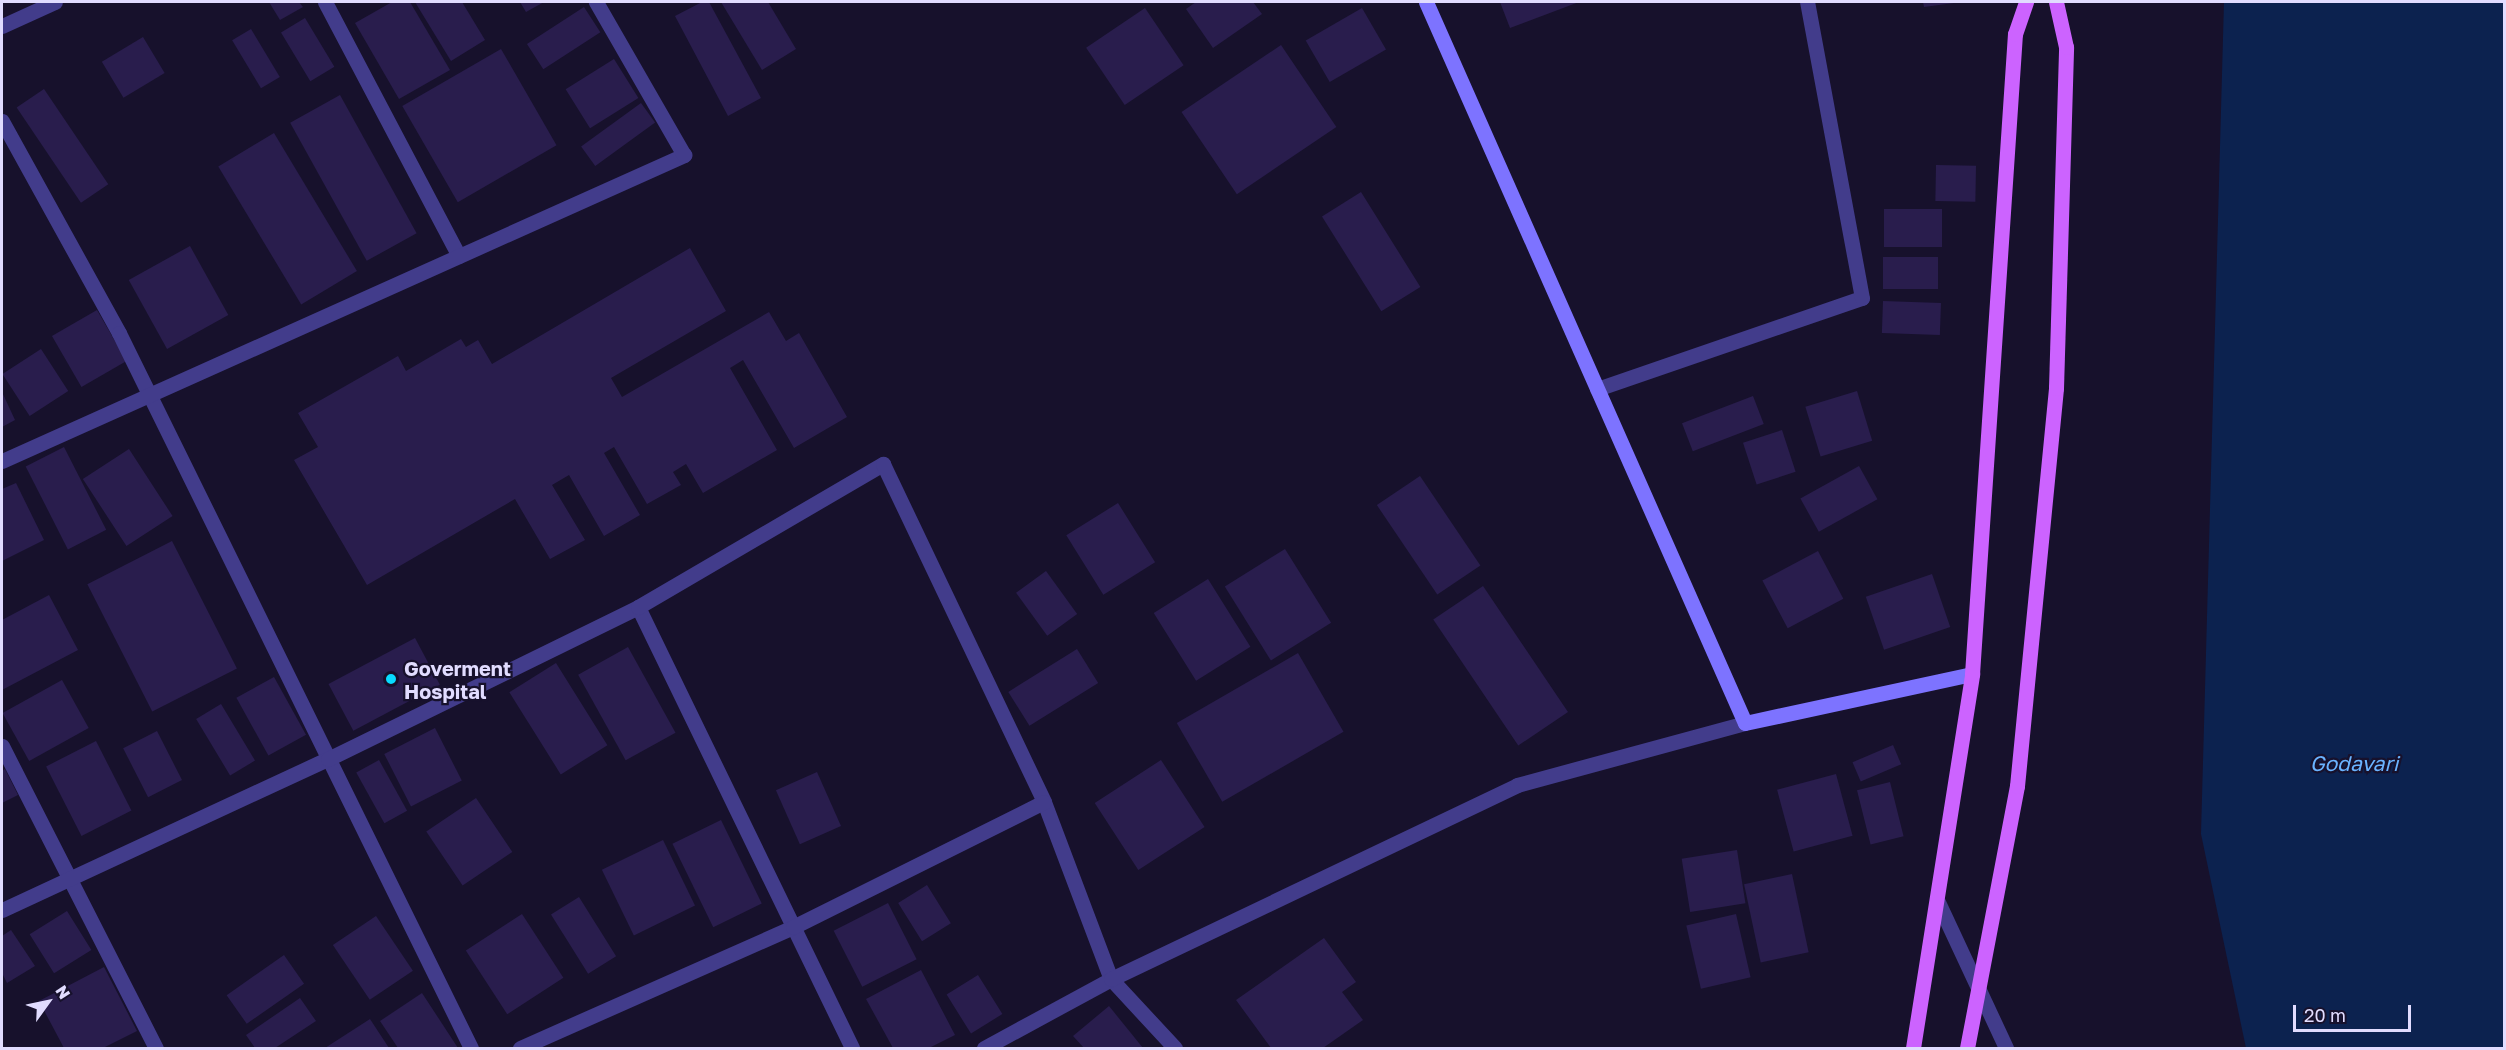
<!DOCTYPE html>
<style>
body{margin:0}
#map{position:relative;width:2506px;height:1050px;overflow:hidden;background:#17112c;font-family:"Golos Text",sans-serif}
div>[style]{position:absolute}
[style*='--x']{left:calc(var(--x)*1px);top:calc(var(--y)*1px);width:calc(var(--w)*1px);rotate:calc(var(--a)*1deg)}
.water>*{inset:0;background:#0c224f}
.building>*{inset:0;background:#291d4d;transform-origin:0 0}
.service>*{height:15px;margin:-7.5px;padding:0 7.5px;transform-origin:7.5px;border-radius:7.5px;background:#423c8b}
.minor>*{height:15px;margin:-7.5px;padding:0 7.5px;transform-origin:7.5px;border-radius:7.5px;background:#423c8b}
.tertiary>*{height:15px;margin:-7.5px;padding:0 7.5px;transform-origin:7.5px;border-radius:7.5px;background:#423c8b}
.secondary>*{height:15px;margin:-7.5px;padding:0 7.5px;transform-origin:7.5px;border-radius:7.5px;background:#7d73ff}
.primary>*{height:15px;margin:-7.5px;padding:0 7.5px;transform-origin:7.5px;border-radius:7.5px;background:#cc63ff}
.dots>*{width:16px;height:16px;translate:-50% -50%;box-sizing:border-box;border:3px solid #17112c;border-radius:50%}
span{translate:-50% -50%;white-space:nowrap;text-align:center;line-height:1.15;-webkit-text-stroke:4.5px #17112c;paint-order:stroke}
.poi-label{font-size:20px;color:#e1dcff;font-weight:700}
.left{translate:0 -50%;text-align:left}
.water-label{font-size:21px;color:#6ab3ff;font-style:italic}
.frame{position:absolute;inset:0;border:3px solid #e1dcff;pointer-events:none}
.north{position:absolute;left:18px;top:972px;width:60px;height:60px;-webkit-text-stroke:4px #17112c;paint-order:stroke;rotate:57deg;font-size:16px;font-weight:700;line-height:24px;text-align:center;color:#e1dcff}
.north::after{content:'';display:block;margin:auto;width:21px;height:27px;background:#e1dcff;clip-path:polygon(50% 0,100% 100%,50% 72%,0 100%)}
.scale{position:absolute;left:2293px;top:1005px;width:118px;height:27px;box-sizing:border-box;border:3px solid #e1dcff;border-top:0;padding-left:8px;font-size:18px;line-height:21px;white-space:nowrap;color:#e1dcff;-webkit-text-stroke:4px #17112c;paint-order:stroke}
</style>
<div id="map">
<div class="water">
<i style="clip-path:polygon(2224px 2px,2504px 2px,2504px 1048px,2246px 1048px,2201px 834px)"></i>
</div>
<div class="building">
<i style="clip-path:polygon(269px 2px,299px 2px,303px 7px,280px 20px)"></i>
<i style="clip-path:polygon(392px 2px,410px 2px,450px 70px,399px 99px,355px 23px)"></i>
<i style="clip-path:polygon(415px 2px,462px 2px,485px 40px,451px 61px)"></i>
<i style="clip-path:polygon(520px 2px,544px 2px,526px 12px)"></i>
<i style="clip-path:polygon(702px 2px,709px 2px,761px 98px,728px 116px,675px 16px)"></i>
<i style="clip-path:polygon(721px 2px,768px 2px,796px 49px,762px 70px)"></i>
<i style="clip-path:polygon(1196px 2px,1253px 2px,1262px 14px,1213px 48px,1186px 9px)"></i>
<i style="clip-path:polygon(1500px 2px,1579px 2px,1510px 28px)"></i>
<i style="clip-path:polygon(1923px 2px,1954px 2px,1954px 3px,1924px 7px)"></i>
<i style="left:584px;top:7px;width:30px;height:68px;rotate:57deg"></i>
<i style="left:1145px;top:8px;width:69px;height:71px;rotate:56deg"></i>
<i style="left:1362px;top:8px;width:48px;height:65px;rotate:60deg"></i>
<i style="left:305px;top:18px;width:57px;height:28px;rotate:59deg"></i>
<i style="left:251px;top:29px;width:56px;height:22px;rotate:59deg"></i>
<i style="left:143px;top:37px;width:42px;height:48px;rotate:59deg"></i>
<i style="left:1281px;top:45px;width:99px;height:120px;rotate:56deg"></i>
<i style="left:501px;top:49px;width:111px;height:114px;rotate:60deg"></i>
<i style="left:614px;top:59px;width:46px;height:57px;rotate:58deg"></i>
<i style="left:44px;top:89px;width:115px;height:33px;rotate:56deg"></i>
<i style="left:340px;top:95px;width:158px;height:57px;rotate:61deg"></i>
<i style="left:641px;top:103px;width:24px;height:74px;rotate:54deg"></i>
<i style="left:274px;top:133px;width:161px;height:65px;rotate:59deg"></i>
<i style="left:1936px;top:165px;width:40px;height:36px;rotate:1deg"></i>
<i style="left:1361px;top:192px;width:112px;height:46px;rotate:58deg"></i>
<i style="left:1942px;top:209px;width:38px;height:58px;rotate:90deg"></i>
<i style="left:190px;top:246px;width:79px;height:70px;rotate:61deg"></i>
<i style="clip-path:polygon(690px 248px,726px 311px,611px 378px,622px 397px,769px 312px,786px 341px,799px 333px,847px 417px,794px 448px,743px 360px,730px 368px,777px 450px,703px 493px,686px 464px,673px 472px,681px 485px,647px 504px,614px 447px,604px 453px,640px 515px,604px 536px,569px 475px,552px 485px,585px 540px,550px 559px,515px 499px,367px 585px,294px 460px,318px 447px,298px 413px,398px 356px,406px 371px,461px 339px,466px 347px,478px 340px,492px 364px)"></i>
<i style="left:1883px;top:257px;width:55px;height:32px"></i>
<i style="left:1883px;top:301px;width:58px;height:32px;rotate:2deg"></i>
<i style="left:97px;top:310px;width:59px;height:52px;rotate:60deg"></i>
<i style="left:41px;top:349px;width:50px;height:46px;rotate:57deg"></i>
<i style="left:1857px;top:391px;width:52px;height:54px;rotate:73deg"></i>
<i style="clip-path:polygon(2px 392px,15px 420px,2px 427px)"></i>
<i style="left:1753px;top:396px;width:30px;height:76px;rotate:69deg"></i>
<i style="left:1782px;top:430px;width:44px;height:41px;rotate:72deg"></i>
<i style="left:64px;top:447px;width:93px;height:43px;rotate:63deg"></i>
<i style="left:129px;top:449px;width:80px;height:55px;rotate:57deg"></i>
<i style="left:1859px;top:466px;width:38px;height:67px;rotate:61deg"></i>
<i style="left:1420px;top:476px;width:108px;height:52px;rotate:56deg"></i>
<i style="clip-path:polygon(16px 483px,44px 540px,2px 561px,2px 489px)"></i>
<i style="left:1118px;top:503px;width:70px;height:61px;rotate:58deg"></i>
<i style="left:172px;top:541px;width:143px;height:95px;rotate:63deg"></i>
<i style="left:1285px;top:549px;width:87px;height:71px;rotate:58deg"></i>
<i style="left:1818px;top:551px;width:54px;height:63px;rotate:62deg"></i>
<i style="left:1046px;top:571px;width:53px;height:37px;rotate:54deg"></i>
<i style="left:1932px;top:574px;width:56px;height:70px;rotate:71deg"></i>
<i style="left:1208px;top:579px;width:80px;height:64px;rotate:58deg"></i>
<i style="left:1483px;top:586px;width:152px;height:60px;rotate:56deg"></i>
<i style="clip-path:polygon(49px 595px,78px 650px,2px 690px,2px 620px)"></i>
<i style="left:415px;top:638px;width:53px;height:98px;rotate:62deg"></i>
<i style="left:628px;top:647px;width:98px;height:57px;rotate:61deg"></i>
<i style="left:1077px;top:649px;width:40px;height:81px;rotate:58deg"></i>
<i style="left:1298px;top:653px;width:91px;height:140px;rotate:60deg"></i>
<i style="left:556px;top:663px;width:97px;height:55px;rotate:58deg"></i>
<i style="left:274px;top:677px;width:66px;height:43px;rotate:61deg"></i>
<i style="left:62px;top:680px;width:55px;height:68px;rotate:61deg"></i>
<i style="left:221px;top:704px;width:66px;height:29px;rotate:59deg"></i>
<i style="left:435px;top:728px;width:59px;height:57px;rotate:63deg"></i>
<i style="left:157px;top:731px;width:55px;height:38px;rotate:63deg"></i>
<i style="left:96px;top:741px;width:78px;height:56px;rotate:63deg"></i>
<i style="left:1893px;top:745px;width:21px;height:44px;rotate:67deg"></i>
<i style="left:379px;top:760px;width:58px;height:26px;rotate:61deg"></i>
<i style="left:1161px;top:760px;width:80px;height:79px;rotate:57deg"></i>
<i style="clip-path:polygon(5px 769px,18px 795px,2px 803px,2px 771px)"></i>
<i style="left:817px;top:772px;width:59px;height:45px;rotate:66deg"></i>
<i style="left:1836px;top:774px;width:64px;height:61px;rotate:75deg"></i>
<i style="left:1890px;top:782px;width:56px;height:34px;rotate:76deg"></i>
<i style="left:476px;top:798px;width:65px;height:60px;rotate:56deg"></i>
<i style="left:721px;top:820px;width:93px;height:54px;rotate:64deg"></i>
<i style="left:663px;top:840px;width:73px;height:68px;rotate:64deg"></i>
<i style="left:1737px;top:850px;width:54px;height:56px;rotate:81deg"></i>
<i style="left:1792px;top:874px;width:80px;height:49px;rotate:78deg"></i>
<i style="left:927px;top:885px;width:45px;height:34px;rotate:58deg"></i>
<i style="left:579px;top:897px;width:70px;height:33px;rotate:58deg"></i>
<i style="left:888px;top:903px;width:63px;height:61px;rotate:63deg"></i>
<i style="left:67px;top:911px;width:46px;height:44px;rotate:58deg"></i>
<i style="left:522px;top:914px;width:76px;height:67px;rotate:57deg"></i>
<i style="left:1736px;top:914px;width:65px;height:51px;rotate:77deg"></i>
<i style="left:376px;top:916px;width:66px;height:52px;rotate:56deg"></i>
<i style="clip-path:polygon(11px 930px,35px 966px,7px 983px,2px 973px,2px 936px)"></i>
<i style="clip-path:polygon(1324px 938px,1356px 982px,1342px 992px,1363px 1020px,1323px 1048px,1271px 1048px,1236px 1000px)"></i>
<i style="left:284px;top:955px;width:35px;height:70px;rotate:55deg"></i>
<i style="clip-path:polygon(104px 967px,137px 1031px,103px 1048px,64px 1048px,39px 1001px)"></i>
<i style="clip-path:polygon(921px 970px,955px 1035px,929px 1048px,893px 1048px,866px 999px)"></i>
<i style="left:978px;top:975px;width:46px;height:37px;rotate:58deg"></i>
<i style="clip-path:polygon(422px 993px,458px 1048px,398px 1048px,380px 1021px)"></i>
<i style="clip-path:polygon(300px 998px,316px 1021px,275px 1048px,255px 1048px,246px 1035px)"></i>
<i style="clip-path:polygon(1109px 1006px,1143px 1048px,1084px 1048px,1073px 1036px)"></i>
<i style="clip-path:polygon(370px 1019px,389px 1048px,325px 1048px)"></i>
</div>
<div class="service">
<i style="--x:1938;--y:902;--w:161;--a:65"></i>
</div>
<div class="minor">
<i style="--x:325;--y:2;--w:287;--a:62.2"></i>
<i style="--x:2;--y:121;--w:242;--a:61.1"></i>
<i style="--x:119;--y:333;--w:797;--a:63.79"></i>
<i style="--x:1597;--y:389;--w:280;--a:-19"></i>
<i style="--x:1862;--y:298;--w:301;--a:-100.5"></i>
<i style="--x:2;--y:461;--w:748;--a:-24.16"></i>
<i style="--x:684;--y:155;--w:177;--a:-119.9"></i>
<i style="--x:638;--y:607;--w:490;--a:64.1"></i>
<i style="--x:2;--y:746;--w:339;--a:63"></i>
<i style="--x:2;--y:910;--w:359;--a:-24.9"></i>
<i style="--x:328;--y:759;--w:345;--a:-26.1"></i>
<i style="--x:638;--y:607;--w:284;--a:-30.3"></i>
<i style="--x:883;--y:464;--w:374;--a:64.5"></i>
<i style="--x:1044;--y:802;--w:189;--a:69.3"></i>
<i style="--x:1111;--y:979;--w:94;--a:47.2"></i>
<i style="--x:520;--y:1048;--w:299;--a:-23.9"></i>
<i style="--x:793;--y:927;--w:280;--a:-26.5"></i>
<i style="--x:984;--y:1048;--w:145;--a:-28.5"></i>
<i style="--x:1111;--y:979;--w:450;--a:-25.5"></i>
<i style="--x:1517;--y:785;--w:236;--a:-15.2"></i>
</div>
<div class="tertiary">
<i style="--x:2;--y:26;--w:58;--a:-24.4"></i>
</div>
<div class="secondary">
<i style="--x:1426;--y:2;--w:788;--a:66.13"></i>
<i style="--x:1745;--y:723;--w:232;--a:-12.2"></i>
</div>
<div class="primary">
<i style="--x:1913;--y:1048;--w:379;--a:-81"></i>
<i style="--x:1972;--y:674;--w:641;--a:-86.16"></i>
<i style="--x:2015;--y:34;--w:34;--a:-71"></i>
<i style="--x:1967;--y:1048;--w:267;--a:-79.2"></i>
<i style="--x:2017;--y:786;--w:400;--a:-84.4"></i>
<i style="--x:2056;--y:388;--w:341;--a:-88.3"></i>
<i style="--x:2066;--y:47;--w:46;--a:-102.5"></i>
</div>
<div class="dots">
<i style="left:391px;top:679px;background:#08dbff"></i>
</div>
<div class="poi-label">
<span class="left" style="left:404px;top:680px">Goverment<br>Hospital</span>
</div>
<div class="water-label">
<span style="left:2354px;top:763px">Godavari</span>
</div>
<div class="frame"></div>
<div class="north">N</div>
<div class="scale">20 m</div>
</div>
